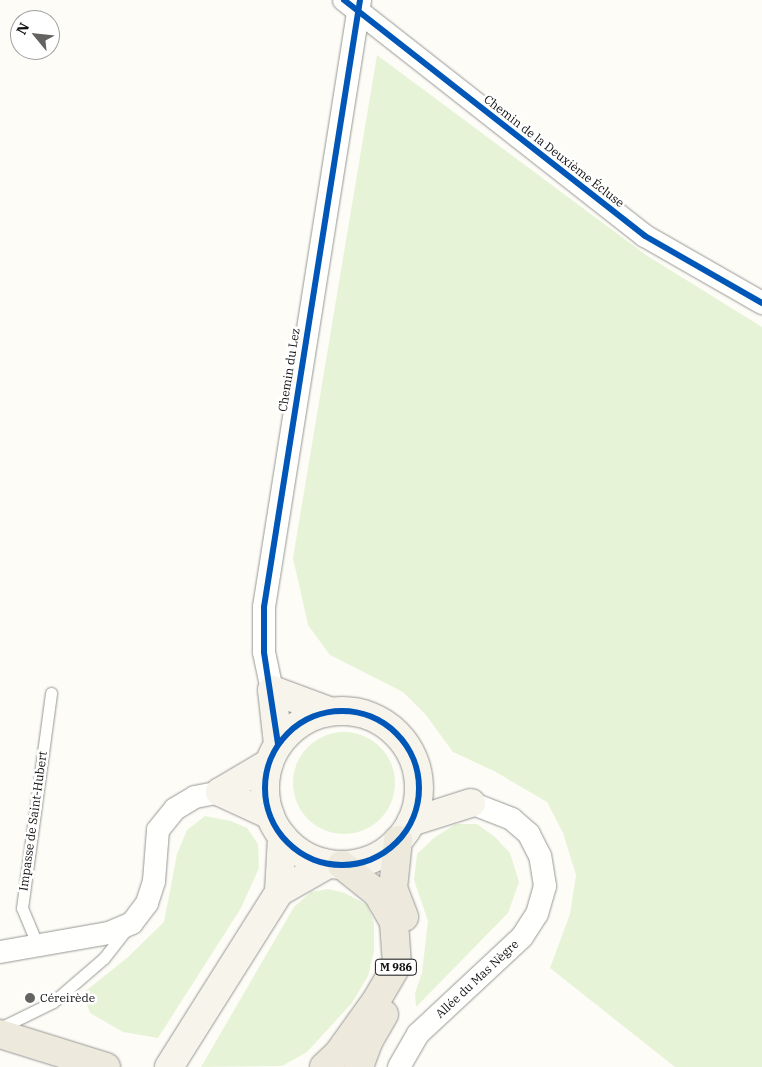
<!DOCTYPE html>
<meta charset="utf-8">
<style>
body{margin:0}
#map{position:relative;width:762px;height:1067px;overflow:hidden;background:#fdfcf7;font-family:"IBM Plex Serif",serif}
div>[style]{position:absolute}
[style*='--x']{left:calc(var(--x)*1px);top:calc(var(--y)*1px);width:calc(var(--w)*1px);rotate:calc(var(--a)*1deg)}
.green>*{inset:0;background:#e7f3d7}
.round{border-radius:50%}
.roads{filter:drop-shadow(0 0 1px #979795) drop-shadow(0 0 1px #979795)}
.lane>*{height:11px;margin:-5.5px;padding:0 5.5px;transform-origin:5.5px;border-radius:5.5px;background:#fffffe}
.street>*{height:22px;margin:-11px;padding:0 11px;transform-origin:11px;border-radius:11px;background:#fffffe}
.secondary>*{height:28px;margin:-14px;padding:0 14px;transform-origin:14px;border-radius:14px;background:#f6f4eb}
.secondary>.ring{margin:-14px;padding:0;box-sizing:content-box;background:none;border:28px solid #f6f4eb;border-radius:50%}
.primary>*{height:28px;margin:-14px;padding:0 14px;transform-origin:14px;border-radius:14px;background:#ede9dc}
.cycleway>*{height:6px;margin:-3px;padding:0 3px;transform-origin:3px;border-radius:3px;background:#0057b8}
.cycleway>.ring{margin:-3px;padding:0;box-sizing:content-box;background:none;border:6px solid #0057b8;border-radius:50%}
.dots>*{width:14px;height:14px;translate:-50% -50%;box-sizing:border-box;border:2px solid #fff;border-radius:50%}
span{translate:-50% -50%;white-space:nowrap;text-align:center;line-height:1.15;-webkit-text-stroke:5px #fff;paint-order:stroke}
.shield-label span{padding:1px 4px;background:#fff;border:1px solid;border-radius:4px;-webkit-text-stroke-width:0}
.shield-label{font-size:11px;color:#111;font-weight:700}
.street-label{font-size:12px;color:#111}
.poi-label{font-size:12px;color:#111}
.left{translate:0 -50%;text-align:left}
.north{position:absolute;left:10px;top:10px;width:50px;height:50px;box-sizing:border-box;background:#fff;border:1px solid #a0a0a0;border-radius:50%;rotate:298deg;font-size:14px;font-weight:700;line-height:20px;text-align:center;color:#111}
.north::after{content:'';display:block;margin:auto;width:18px;height:22px;background:#646362;clip-path:polygon(50% 0,100% 100%,50% 72%,0 100%)}
</style>
<div id="map">
<div class="green">
<i style="clip-path:polygon(377px 55px,646px 255px,762px 327px,762px 1067px,675px 1067px,550px 968px,570px 914px,576px 875px,563px 833px,547px 802px,494px 771px,453px 752px,426px 715px,403px 692px,330px 655px,308px 625px,293px 558px)"></i>
<i class="round" style="left:293px;top:732px;width:102px;height:102px"></i>
<i style="clip-path:polygon(205px 816px,231px 821px,247px 828px,258px 844px,259px 868px,241px 908px,158px 1038px,123px 1032px,90px 1013px,83px 993px,127px 958px,164px 922px,177px 854px,187px 830px)"></i>
<i style="clip-path:polygon(456px 824px,477px 824px,495px 837px,510px 853px,519px 882px,508px 913px,416px 1007px,415px 993px,422px 973px,428px 921px,414px 880px,417px 854px,435px 837px)"></i>
<i style="clip-path:polygon(328px 889px,345px 893px,367px 905px,374px 922px,374px 951px,368px 976px,352px 1003px,307px 1052px,282px 1066px,201px 1067px,294px 907px,311px 892px)"></i>
</div>
<div class="roads">
<div class="lane">
<i style="--x:38;--y:946;--w:41;--a:-112.8"></i>
<i style="--x:22;--y:908;--w:217;--a:-82.3"></i>
<i style="--x:0;--y:1028;--w:59;--a:-26.1"></i>
<i style="--x:53;--y:1002;--w:67;--a:-40.8"></i>
<i style="--x:104;--y:958;--w:36;--a:-52"></i>
</div>
<div class="street">
<i style="--x:344;--y:0;--w:382;--a:38.1"></i>
<i style="--x:645;--y:236;--w:135;--a:29.8"></i>
<i style="--x:272;--y:690;--w:39;--a:-102"></i>
<i style="--x:264;--y:652;--w:45;--a:-90"></i>
<i style="--x:264;--y:607;--w:615;--a:-81.01"></i>
<i style="--x:0;--y:952;--w:111;--a:-9.9"></i>
<i style="--x:109;--y:933;--w:25;--a:-23"></i>
<i style="--x:132;--y:923;--w:25;--a:-53"></i>
<i style="--x:147;--y:903;--w:23;--a:-72"></i>
<i style="--x:154;--y:881;--w:51;--a:-85.5"></i>
<i style="--x:158;--y:830;--w:27;--a:-51"></i>
<i style="--x:175;--y:809;--w:23;--a:-31"></i>
<i style="--x:195;--y:797;--w:25;--a:-11"></i>
<i style="--x:399;--y:1067;--w:38;--a:-60"></i>
<i style="--x:418;--y:1034;--w:142;--a:-43"></i>
<i style="--x:522;--y:937;--w:27;--a:-57"></i>
<i style="--x:537;--y:914;--w:29;--a:-74"></i>
<i style="--x:545;--y:886;--w:30;--a:-99"></i>
<i style="--x:540;--y:856;--w:25;--a:-117"></i>
<i style="--x:529;--y:834;--w:23;--a:-139"></i>
<i style="--x:512;--y:819;--w:44;--a:-158.7"></i>
</div>
<div class="secondary">
<i class="ring" style="left:265px;top:711px;width:126px;height:126px"></i>
<i style="--x:278;--y:744;--w:54;--a:-96.3"></i>
<i style="--x:272;--y:690;--w:61;--a:20.2"></i>
<i style="--x:220;--y:792;--w:57;--a:-30.6"></i>
<i style="--x:220;--y:792;--w:55;--a:24.7"></i>
<i style="--x:411;--y:822;--w:63;--a:-17.6"></i>
<i style="--x:279;--y:892;--w:56;--a:-86.9"></i>
<i style="--x:169;--y:1067;--w:207;--a:-57.8"></i>
<i style="--x:279;--y:892;--w:56;--a:-29.7"></i>
</div>
<div class="primary">
<i style="--x:398;--y:840;--w:48;--a:95.9"></i>
<i style="--x:393;--y:888;--w:31;--a:69"></i>
<i style="--x:0;--y:1034;--w:111;--a:17.3"></i>
<i style="--x:324;--y:1067;--w:19;--a:-43"></i>
<i style="--x:338;--y:1054;--w:65;--a:-54.4"></i>
<i style="--x:376;--y:1001;--w:42;--a:-59.7"></i>
<i style="--x:397;--y:965;--w:43;--a:-94"></i>
<i style="--x:394;--y:922;--w:34;--a:-120"></i>
<i style="--x:377;--y:893;--w:45;--a:-141.3"></i>
<i style="--x:359;--y:1067;--w:27;--a:-70"></i>
<i style="--x:368;--y:1042;--w:32;--a:-60"></i>
</div>
</div>
<div class="cycleway">
<i style="--x:344;--y:0;--w:382;--a:38.1"></i>
<i style="--x:645;--y:236;--w:135;--a:29.8"></i>
<i class="ring" style="left:265px;top:711px;width:148px;height:148px"></i>
<i style="--x:278;--y:744;--w:93;--a:-98.7"></i>
<i style="--x:264;--y:652;--w:45;--a:-90"></i>
<i style="--x:264;--y:607;--w:615;--a:-81.01"></i>
</div>
<div class="dots">
<i style="left:30px;top:998px;background:#646362"></i>
</div>
<div class="shield-label">
<span style="left:396px;top:967px">M 986</span>
</div>
<div class="street-label">
<span style="left:554px;top:151px;rotate:38deg">Chemin de la Deuxième Écluse</span>
<span style="left:289px;top:370px;rotate:-81deg">Chemin du Lez</span>
<span style="left:33px;top:821px;rotate:-82deg">Impasse de Saint-Hubert</span>
<span style="left:477px;top:979px;rotate:-43deg">Allée du Mas Nègre</span>
</div>
<div class="poi-label">
<span class="left" style="left:40px;top:998px">Céreirède</span>
</div>
<div class="north">N</div>
</div>
